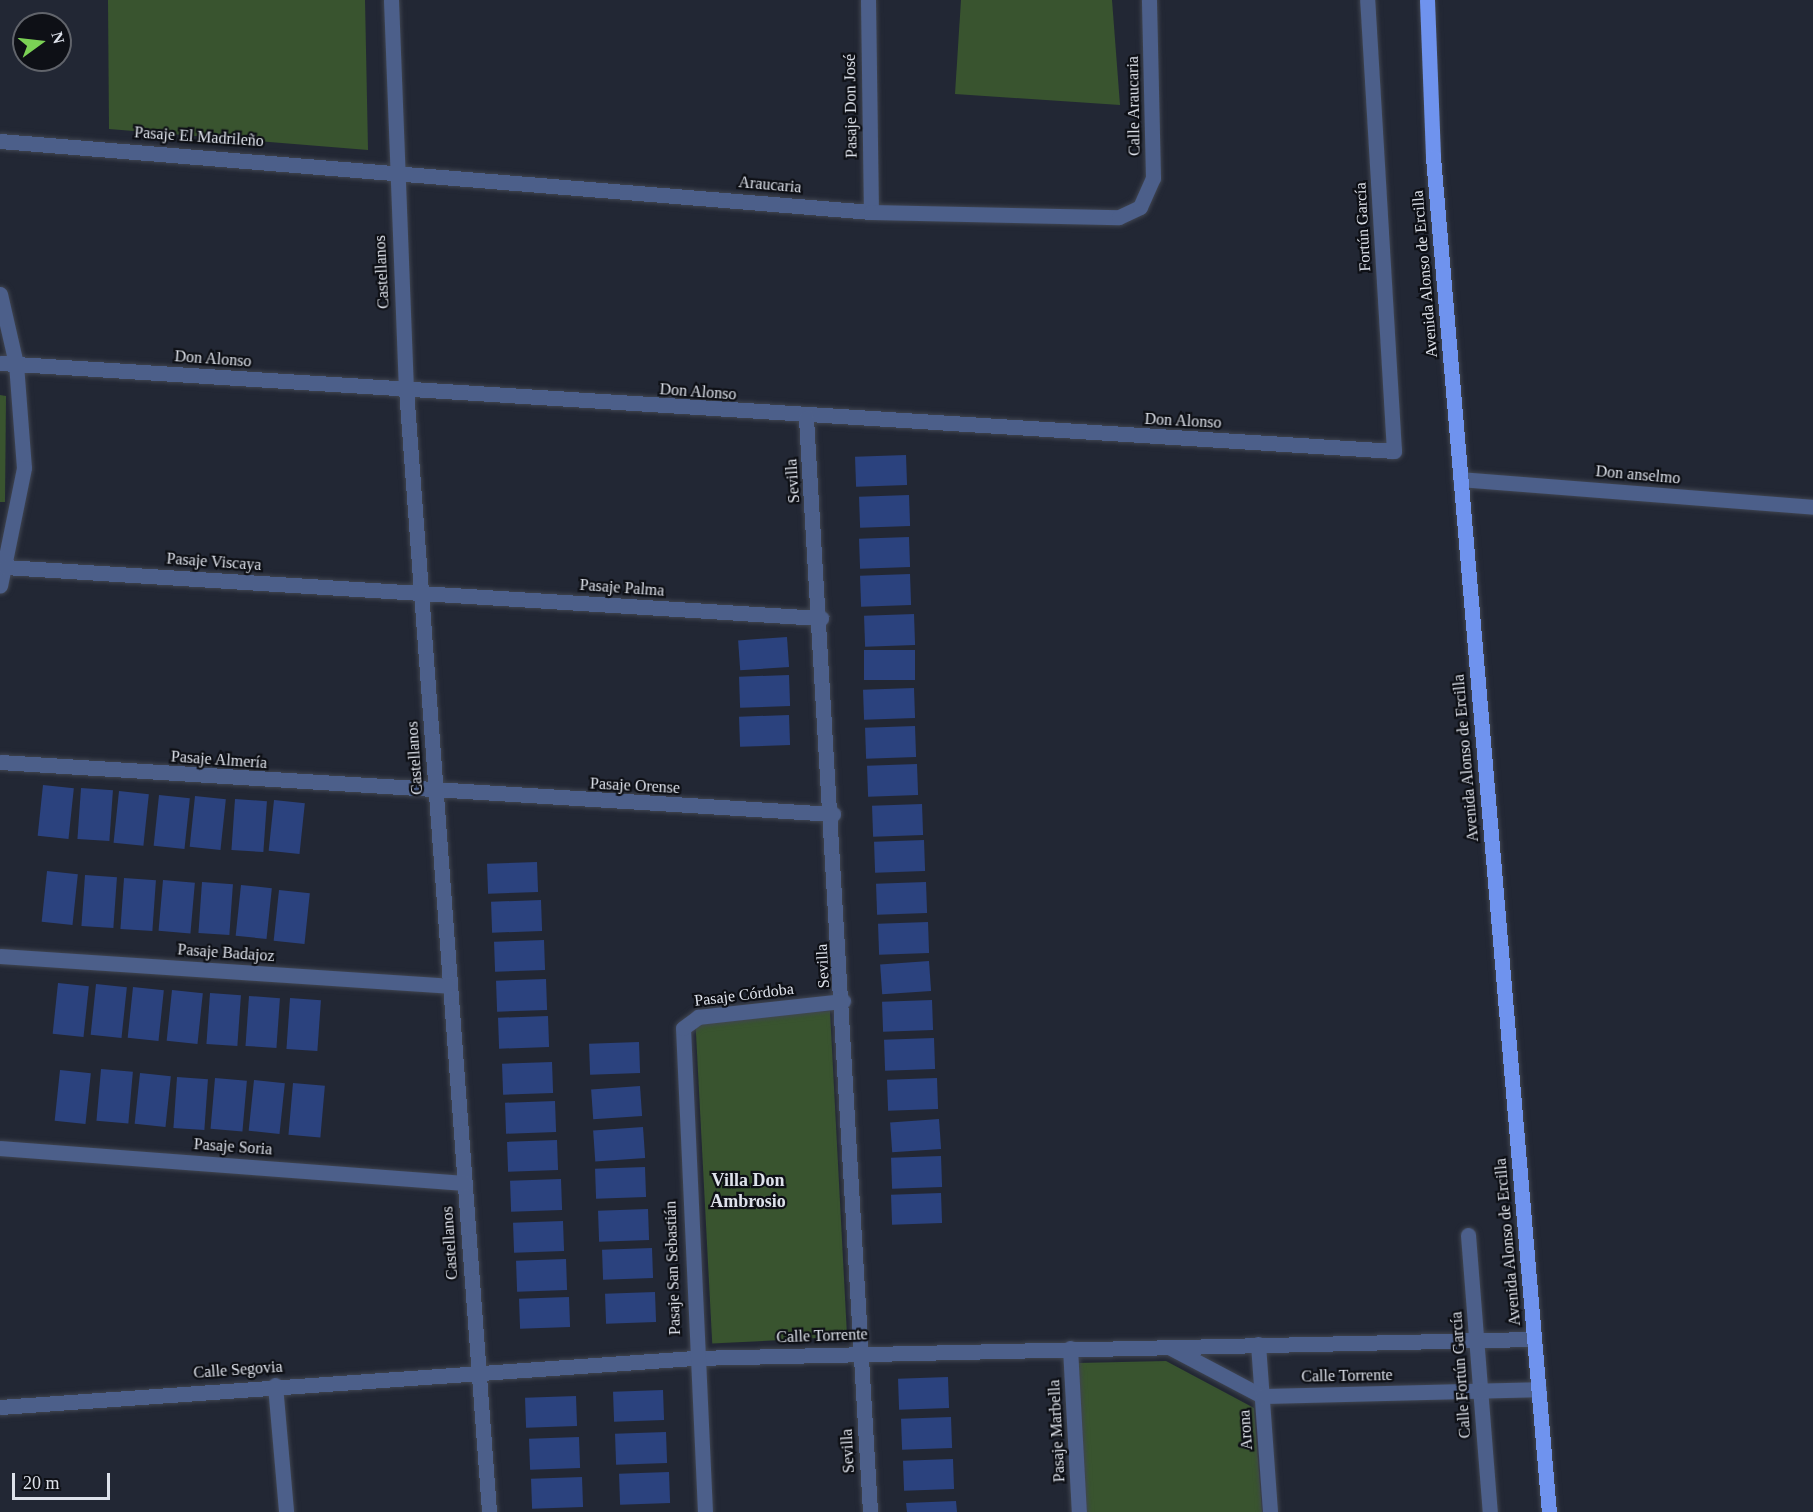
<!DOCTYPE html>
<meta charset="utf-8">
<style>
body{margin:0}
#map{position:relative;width:1813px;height:1512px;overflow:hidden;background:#222734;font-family:Georgia,serif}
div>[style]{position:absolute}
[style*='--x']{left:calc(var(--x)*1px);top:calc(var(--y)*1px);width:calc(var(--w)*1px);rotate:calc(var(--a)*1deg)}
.green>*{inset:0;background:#39542f;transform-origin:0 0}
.building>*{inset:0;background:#2b427e;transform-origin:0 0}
.roads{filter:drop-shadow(0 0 2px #404551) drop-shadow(0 0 2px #404551)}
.minor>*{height:15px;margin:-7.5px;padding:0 7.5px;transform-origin:7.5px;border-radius:7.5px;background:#4c5f8a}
.major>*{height:15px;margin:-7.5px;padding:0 7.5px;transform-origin:7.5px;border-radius:7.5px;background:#6f93ee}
span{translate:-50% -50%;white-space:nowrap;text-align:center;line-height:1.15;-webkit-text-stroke:4.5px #0e1016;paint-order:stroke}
.street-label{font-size:16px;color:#dee2eb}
.neighbourhood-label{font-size:18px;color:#dee2eb;font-weight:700}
.north{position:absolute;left:12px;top:12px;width:60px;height:60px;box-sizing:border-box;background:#0e1016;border:2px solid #61646b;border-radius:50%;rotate:75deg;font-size:16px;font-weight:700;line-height:24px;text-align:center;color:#dee2eb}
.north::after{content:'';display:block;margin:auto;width:21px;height:27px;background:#7bd155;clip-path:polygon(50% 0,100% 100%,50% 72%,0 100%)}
.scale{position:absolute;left:12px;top:1473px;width:98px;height:27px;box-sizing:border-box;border:3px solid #dee2eb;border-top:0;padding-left:8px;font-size:18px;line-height:21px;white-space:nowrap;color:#dee2eb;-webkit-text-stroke:4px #0e1016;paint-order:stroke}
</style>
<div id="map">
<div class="green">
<i style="clip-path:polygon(108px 0,365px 0,368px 150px,109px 129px)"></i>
<i style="clip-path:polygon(961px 0,1112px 0,1120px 105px,955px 94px)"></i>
<i style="clip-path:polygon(0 395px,6px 396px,5px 502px,0 502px)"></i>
<i style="left:830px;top:1011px;width:326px;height:135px;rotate:87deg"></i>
<i style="clip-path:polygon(1166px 1361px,1254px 1408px,1262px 1512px,1085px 1512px,1077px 1363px)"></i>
</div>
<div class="building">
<i style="left:906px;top:455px;width:30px;height:51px;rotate:88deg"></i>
<i style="left:909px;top:495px;width:31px;height:50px;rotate:88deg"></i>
<i style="left:909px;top:537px;width:30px;height:50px;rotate:88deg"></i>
<i style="left:910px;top:574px;width:31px;height:50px;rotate:88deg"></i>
<i style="left:914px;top:614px;width:31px;height:50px;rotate:88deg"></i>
<i style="left:787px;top:637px;width:30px;height:49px;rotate:86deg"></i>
<i style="left:915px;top:650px;width:30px;height:51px;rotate:90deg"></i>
<i style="left:789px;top:675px;width:31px;height:50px;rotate:88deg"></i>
<i style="left:914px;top:688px;width:30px;height:51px;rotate:88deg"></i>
<i style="left:789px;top:715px;width:30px;height:50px;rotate:88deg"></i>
<i style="left:915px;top:726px;width:31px;height:50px;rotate:88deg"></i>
<i style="left:917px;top:764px;width:31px;height:50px;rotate:88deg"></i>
<i style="left:43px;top:785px;width:31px;height:51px;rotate:6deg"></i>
<i style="left:81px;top:788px;width:32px;height:51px;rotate:4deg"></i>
<i style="left:119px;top:791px;width:30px;height:52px;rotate:6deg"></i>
<i style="left:159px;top:795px;width:31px;height:51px;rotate:6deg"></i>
<i style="left:195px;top:796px;width:31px;height:51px;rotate:6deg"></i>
<i style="left:235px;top:799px;width:32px;height:51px;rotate:4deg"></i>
<i style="left:274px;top:800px;width:31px;height:51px;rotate:6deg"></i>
<i style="left:922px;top:804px;width:31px;height:50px;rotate:88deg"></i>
<i style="left:924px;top:840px;width:31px;height:50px;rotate:88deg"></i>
<i style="left:537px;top:862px;width:30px;height:50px;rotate:88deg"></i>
<i style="left:47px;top:871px;width:31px;height:51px;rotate:6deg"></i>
<i style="left:85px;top:875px;width:32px;height:51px;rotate:4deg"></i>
<i style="left:124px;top:878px;width:32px;height:51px;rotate:4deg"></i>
<i style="left:163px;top:880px;width:32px;height:51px;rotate:5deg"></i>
<i style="left:202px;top:882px;width:31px;height:51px;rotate:4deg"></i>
<i style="left:926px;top:882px;width:31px;height:50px;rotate:88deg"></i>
<i style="left:241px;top:885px;width:31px;height:51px;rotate:6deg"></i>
<i style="left:279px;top:890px;width:31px;height:51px;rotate:6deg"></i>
<i style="left:541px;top:900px;width:31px;height:50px;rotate:88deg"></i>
<i style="left:928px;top:922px;width:31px;height:50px;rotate:88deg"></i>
<i style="left:544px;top:940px;width:30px;height:50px;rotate:88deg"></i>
<i style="left:929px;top:961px;width:30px;height:49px;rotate:86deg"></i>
<i style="left:546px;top:979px;width:31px;height:50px;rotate:88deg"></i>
<i style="left:58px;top:983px;width:31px;height:51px;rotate:6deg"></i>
<i style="left:96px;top:984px;width:31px;height:51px;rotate:6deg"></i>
<i style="left:133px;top:987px;width:31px;height:51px;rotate:6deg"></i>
<i style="left:172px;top:990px;width:31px;height:51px;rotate:6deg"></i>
<i style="left:210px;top:993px;width:31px;height:51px;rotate:4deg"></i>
<i style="left:249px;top:996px;width:31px;height:50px;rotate:4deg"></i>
<i style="left:290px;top:998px;width:31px;height:51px;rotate:4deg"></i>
<i style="left:932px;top:1000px;width:30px;height:50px;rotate:88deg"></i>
<i style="left:548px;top:1016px;width:31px;height:50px;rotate:88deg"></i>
<i style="left:934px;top:1038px;width:31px;height:50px;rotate:88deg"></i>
<i style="left:639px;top:1042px;width:31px;height:50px;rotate:88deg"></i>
<i style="left:552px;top:1062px;width:31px;height:50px;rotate:88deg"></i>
<i style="left:101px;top:1069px;width:32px;height:52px;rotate:5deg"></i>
<i style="left:60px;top:1070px;width:31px;height:51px;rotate:6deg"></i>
<i style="left:140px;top:1073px;width:31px;height:51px;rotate:6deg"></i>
<i style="left:177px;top:1077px;width:31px;height:51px;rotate:4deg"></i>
<i style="left:215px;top:1078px;width:32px;height:51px;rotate:5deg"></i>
<i style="left:937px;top:1078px;width:31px;height:50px;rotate:88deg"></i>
<i style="left:254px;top:1080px;width:31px;height:51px;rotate:6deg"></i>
<i style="left:293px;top:1083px;width:32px;height:52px;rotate:5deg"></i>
<i style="left:640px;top:1086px;width:30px;height:49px;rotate:86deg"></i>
<i style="left:555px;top:1101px;width:31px;height:50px;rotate:88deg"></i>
<i style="left:939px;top:1119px;width:30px;height:49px;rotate:86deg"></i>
<i style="left:643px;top:1127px;width:31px;height:50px;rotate:86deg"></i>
<i style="left:557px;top:1140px;width:30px;height:50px;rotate:88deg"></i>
<i style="left:941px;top:1156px;width:31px;height:50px;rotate:88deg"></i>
<i style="left:645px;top:1167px;width:30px;height:50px;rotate:88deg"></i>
<i style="left:561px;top:1179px;width:31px;height:51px;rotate:88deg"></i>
<i style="left:941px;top:1193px;width:30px;height:50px;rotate:88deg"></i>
<i style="left:648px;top:1209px;width:31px;height:50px;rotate:88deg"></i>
<i style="left:563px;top:1221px;width:30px;height:50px;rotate:88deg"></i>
<i style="left:652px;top:1248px;width:30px;height:50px;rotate:88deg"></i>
<i style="left:566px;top:1259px;width:31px;height:50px;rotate:88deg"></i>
<i style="left:655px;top:1292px;width:30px;height:50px;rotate:88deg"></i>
<i style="left:569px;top:1297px;width:30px;height:50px;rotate:88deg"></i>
<i style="left:948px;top:1377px;width:31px;height:50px;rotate:88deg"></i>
<i style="left:663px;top:1390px;width:30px;height:50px;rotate:88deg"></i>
<i style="left:576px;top:1396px;width:30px;height:51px;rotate:88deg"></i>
<i style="left:951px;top:1417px;width:31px;height:50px;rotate:88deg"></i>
<i style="left:666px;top:1432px;width:31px;height:51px;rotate:88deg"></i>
<i style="left:579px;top:1437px;width:31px;height:50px;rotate:88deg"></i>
<i style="left:953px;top:1459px;width:30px;height:50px;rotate:88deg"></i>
<i style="left:669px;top:1472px;width:31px;height:50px;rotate:88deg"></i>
<i style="left:582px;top:1477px;width:30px;height:51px;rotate:88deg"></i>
<i style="clip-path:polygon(956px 1501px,957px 1512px,907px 1512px,906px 1503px)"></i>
</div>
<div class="roads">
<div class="minor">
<i style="--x:391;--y:0;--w:389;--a:87.8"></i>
<i style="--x:406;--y:389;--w:1126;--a:85.77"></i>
<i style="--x:868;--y:0;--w:212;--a:89.2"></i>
<i style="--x:0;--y:141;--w:874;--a:4.66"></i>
<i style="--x:871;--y:212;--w:248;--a:1.2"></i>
<i style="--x:1119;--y:217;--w:23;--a:-25"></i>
<i style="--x:1140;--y:207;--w:32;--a:-66"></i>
<i style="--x:1153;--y:178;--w:178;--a:-91.3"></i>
<i style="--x:0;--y:294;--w:72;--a:77.1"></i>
<i style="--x:16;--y:364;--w:104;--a:85.6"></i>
<i style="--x:24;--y:468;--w:120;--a:101.5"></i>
<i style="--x:0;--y:363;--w:1397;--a:3.61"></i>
<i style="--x:1394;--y:451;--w:452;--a:-93.4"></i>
<i style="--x:806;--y:418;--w:1096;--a:86.65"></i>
<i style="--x:1460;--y:479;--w:354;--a:4.5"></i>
<i style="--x:5;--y:567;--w:818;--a:3.58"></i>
<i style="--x:0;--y:762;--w:835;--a:3.57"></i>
<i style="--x:0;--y:956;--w:450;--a:3.8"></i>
<i style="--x:0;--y:1148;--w:465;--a:4.3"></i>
<i style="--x:1468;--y:1235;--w:278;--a:85.5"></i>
<i style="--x:1258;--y:1344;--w:168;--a:85.9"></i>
<i style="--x:1070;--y:1348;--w:164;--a:86.9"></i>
<i style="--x:1171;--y:1348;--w:103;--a:27.8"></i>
<i style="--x:1262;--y:1396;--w:277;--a:-1.4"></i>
<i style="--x:275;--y:1385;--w:127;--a:85"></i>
<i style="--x:0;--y:1407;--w:696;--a:-4.04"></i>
<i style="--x:694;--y:1358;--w:840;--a:-1.3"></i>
<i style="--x:705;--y:1512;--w:484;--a:-92.6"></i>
<i style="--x:683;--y:1028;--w:19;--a:-36"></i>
<i style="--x:698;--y:1017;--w:146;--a:-6.3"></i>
</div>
<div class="major">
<i style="--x:1427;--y:0;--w:157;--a:87.8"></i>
<i style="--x:1433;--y:157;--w:1360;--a:85.11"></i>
</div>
</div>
<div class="street-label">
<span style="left:851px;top:106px;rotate:-91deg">Pasaje Don José</span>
<span style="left:1134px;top:106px;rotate:-91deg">Calle Araucaria</span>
<span style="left:199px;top:137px;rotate:4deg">Pasaje El Madrileño</span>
<span style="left:770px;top:185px;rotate:5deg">Araucaria</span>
<span style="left:1363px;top:227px;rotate:-93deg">Fortún García</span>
<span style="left:382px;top:272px;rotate:-93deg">Castellanos</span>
<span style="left:1425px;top:274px;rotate:-95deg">Avenida Alonso de Ercilla</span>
<span style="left:213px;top:359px;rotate:4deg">Don Alonso</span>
<span style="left:698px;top:392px;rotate:4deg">Don Alonso</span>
<span style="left:1183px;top:421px;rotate:3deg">Don Alonso</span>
<span style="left:1638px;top:475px;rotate:5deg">Don anselmo</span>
<span style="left:793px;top:481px;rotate:-94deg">Sevilla</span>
<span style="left:214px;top:562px;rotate:4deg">Pasaje Viscaya</span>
<span style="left:622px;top:588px;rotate:4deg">Pasaje Palma</span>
<span style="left:415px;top:758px;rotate:-94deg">Castellanos</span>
<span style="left:1466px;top:758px;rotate:-95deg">Avenida Alonso de Ercilla</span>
<span style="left:219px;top:760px;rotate:4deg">Pasaje Almería</span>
<span style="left:635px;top:786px;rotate:3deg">Pasaje Orense</span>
<span style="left:226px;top:953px;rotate:4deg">Pasaje Badajoz</span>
<span style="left:823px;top:966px;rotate:-93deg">Sevilla</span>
<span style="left:744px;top:995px;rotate:-7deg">Pasaje Córdoba</span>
<span style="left:233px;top:1147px;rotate:4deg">Pasaje Soria</span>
<span style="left:1508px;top:1242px;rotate:-95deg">Avenida Alonso de Ercilla</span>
<span style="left:450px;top:1243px;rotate:-94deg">Castellanos</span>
<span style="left:673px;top:1268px;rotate:-92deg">Pasaje San Sebastián</span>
<span style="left:822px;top:1336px;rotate:-2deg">Calle Torrente</span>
<span style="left:238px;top:1370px;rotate:-4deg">Calle Segovia</span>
<span style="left:1461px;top:1375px;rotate:-94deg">Calle Fortún García</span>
<span style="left:1347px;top:1376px;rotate:-1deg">Calle Torrente</span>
<span style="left:1246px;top:1430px;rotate:-94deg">Arona</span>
<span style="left:1057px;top:1431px;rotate:-93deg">Pasaje Marbella</span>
<span style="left:848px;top:1451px;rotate:-93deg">Sevilla</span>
</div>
<div class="neighbourhood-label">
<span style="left:748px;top:1191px">Villa Don<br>Ambrosio</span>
</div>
<div class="north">N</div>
<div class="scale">20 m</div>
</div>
